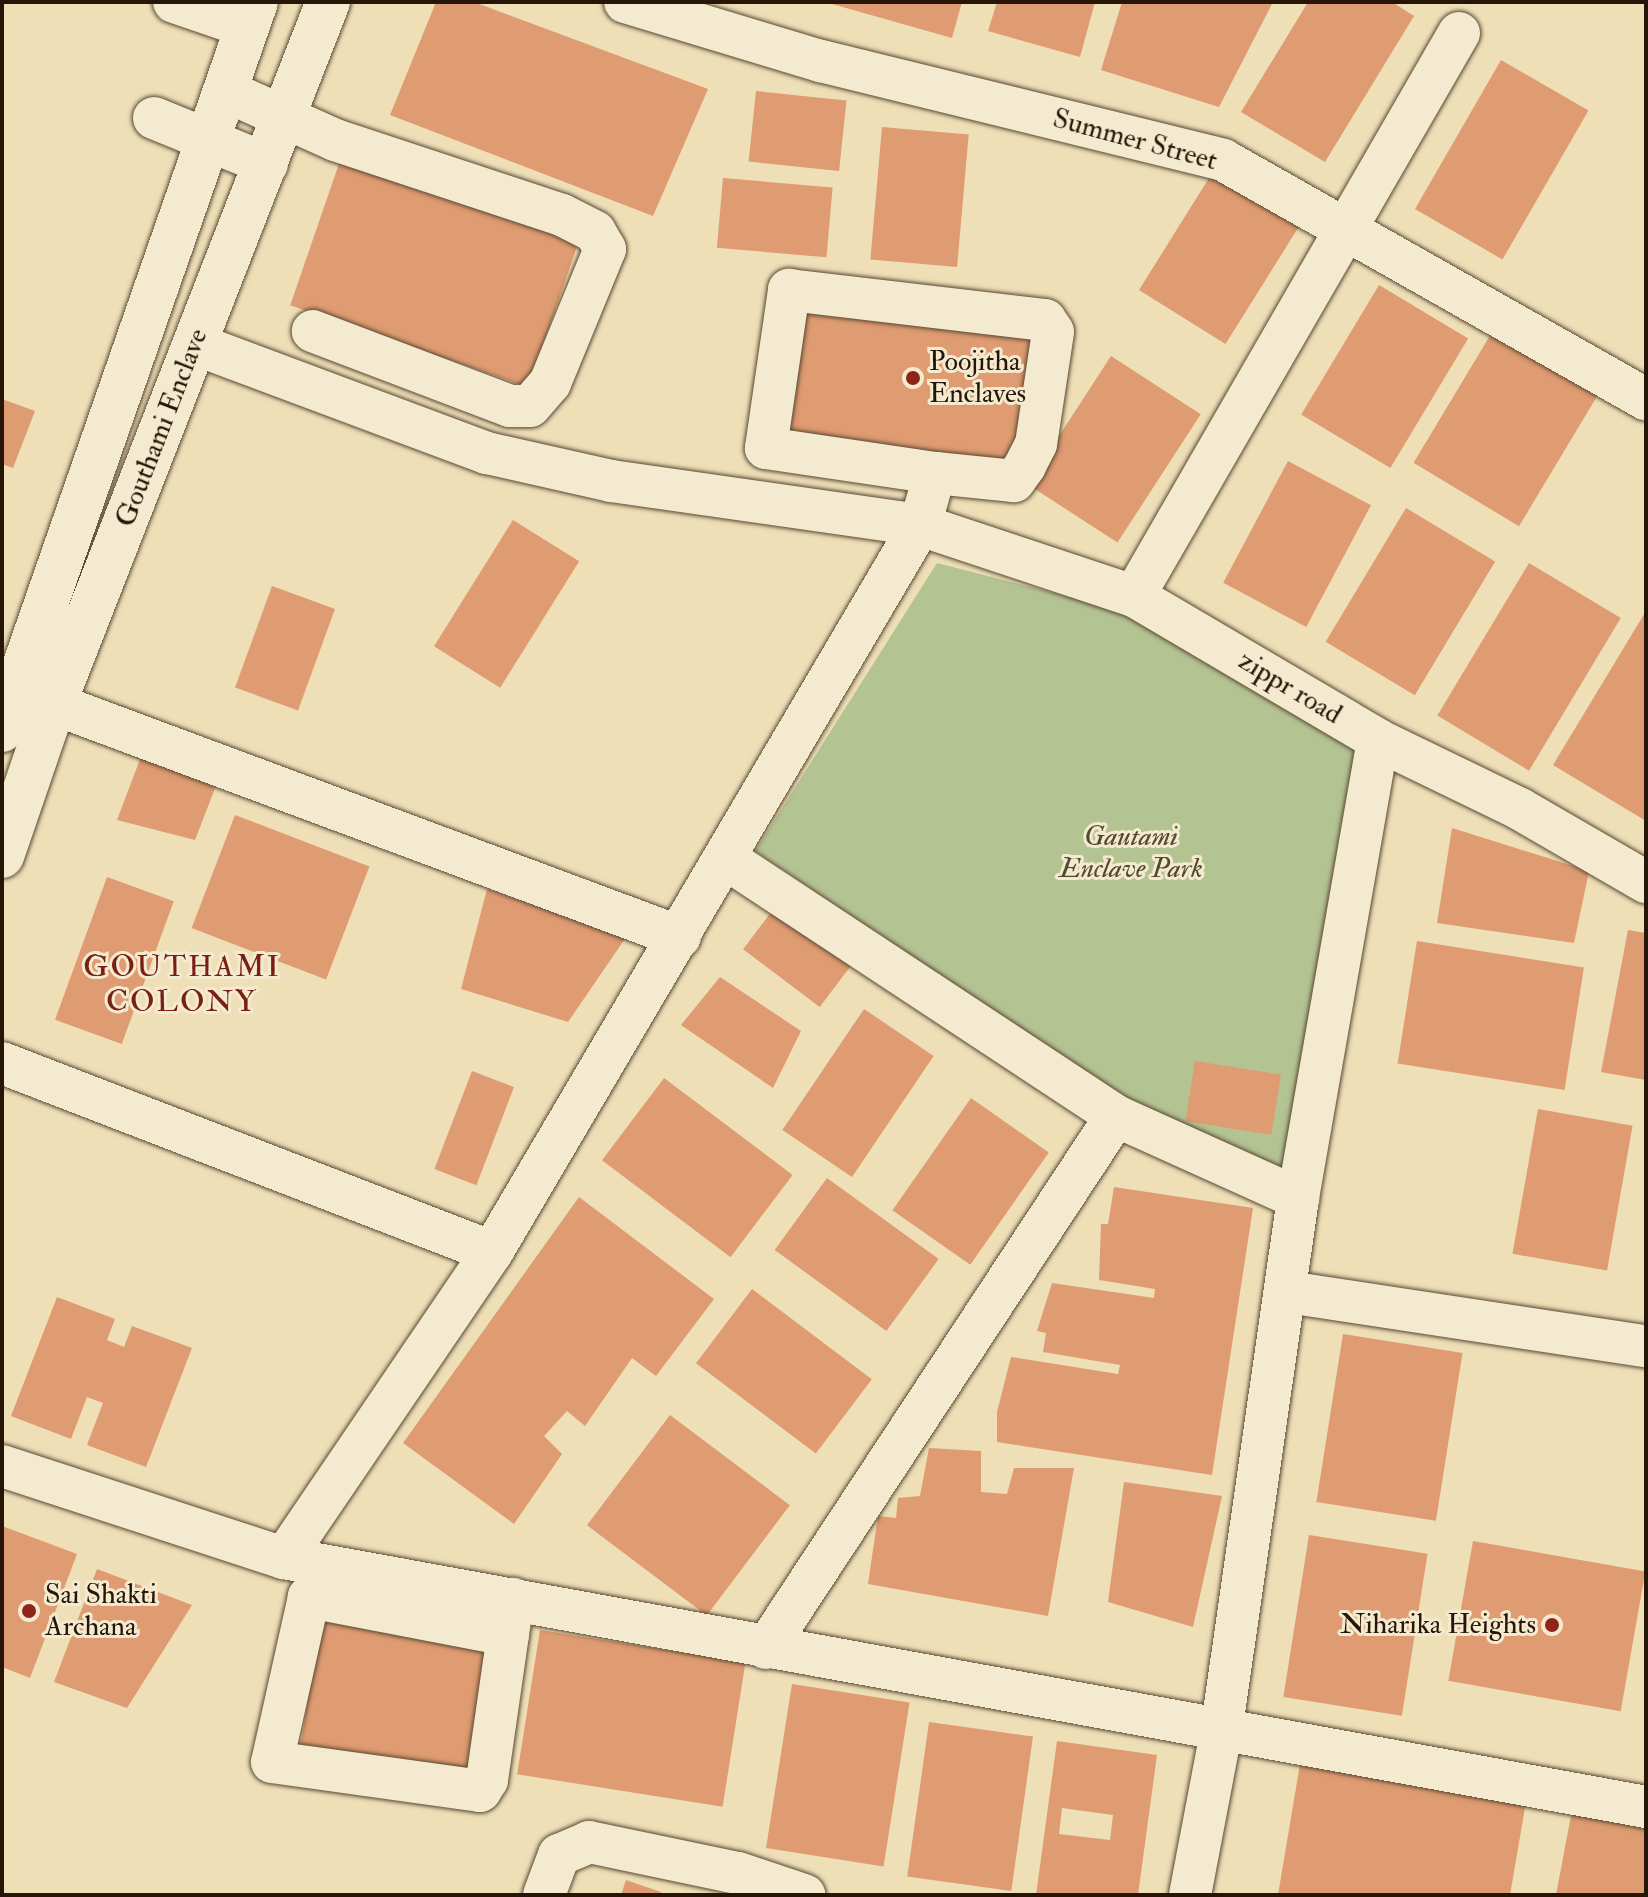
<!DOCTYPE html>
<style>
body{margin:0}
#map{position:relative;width:1648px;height:1897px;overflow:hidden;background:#eedfb7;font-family:"IM FELL Double Pica",serif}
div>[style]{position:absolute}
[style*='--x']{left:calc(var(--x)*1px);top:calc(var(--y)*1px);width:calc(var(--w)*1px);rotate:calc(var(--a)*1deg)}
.green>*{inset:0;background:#b4c392}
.building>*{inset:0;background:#df9b71;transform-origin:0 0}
.roads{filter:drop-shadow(0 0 2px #594833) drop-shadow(0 0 2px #594833)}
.minor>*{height:42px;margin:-21px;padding:0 21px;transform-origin:21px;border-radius:21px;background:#f4ead0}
.tertiary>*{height:44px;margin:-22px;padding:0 22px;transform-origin:22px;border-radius:22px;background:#f4ead0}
.dots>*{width:22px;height:22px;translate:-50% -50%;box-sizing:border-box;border:4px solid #f4ead0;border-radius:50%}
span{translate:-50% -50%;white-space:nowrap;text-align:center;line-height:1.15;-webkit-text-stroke:6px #f4ead0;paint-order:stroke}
.street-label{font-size:28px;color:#271607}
.poi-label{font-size:28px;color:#271607}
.left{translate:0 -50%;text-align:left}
.right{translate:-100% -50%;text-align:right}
.park-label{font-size:28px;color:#514a31;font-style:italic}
.neighbourhood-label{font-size:30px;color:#7a1f14;letter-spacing:2px}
.frame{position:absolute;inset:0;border:4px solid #271607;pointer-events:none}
</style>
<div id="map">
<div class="green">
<i style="clip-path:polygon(937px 563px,1121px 610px,1362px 746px,1282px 1175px,1130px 1102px,755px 851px)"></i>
</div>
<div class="building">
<i style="clip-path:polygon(436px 2px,474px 2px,708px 89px,653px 216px,390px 115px)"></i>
<i style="clip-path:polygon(825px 2px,962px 2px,952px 38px)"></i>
<i style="clip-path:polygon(997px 2px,1095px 2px,1080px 57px,988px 31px)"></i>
<i style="clip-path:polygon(1122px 2px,1273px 2px,1219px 107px,1101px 70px)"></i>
<i style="clip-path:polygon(1308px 2px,1392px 2px,1414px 16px,1325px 162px,1241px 112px)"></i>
<i style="left:1501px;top:60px;width:101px;height:172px;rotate:30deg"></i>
<i style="left:756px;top:91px;width:91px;height:71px;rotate:6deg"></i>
<i style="left:882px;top:127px;width:87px;height:133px;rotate:5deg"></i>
<i style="left:343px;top:152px;width:252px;height:162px;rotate:19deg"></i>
<i style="left:1219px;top:162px;width:102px;height:151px;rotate:32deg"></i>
<i style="left:723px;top:178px;width:110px;height:70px;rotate:5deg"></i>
<i style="left:1379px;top:285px;width:104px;height:151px;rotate:31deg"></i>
<i style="left:796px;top:306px;width:252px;height:141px;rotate:8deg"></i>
<i style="left:1497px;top:324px;width:123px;height:162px;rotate:31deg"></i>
<i style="left:1111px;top:356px;width:107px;height:153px;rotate:33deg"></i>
<i style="clip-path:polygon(2px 399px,35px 411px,13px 468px,2px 464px)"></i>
<i style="left:1288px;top:461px;width:94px;height:138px;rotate:28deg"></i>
<i style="left:1406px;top:508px;width:104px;height:156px;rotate:31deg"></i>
<i style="left:513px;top:520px;width:78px;height:149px;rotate:32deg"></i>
<i style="left:1529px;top:563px;width:107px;height:178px;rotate:31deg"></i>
<i style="left:272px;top:586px;width:67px;height:108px;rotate:20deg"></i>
<i style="clip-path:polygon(1646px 611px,1646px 821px,1553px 765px)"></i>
<i style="clip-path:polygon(142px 754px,219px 778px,195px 840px,117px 820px)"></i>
<i style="left:235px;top:815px;width:144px;height:121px;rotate:21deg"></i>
<i style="clip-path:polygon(1452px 828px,1589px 871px,1574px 943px,1437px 923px)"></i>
<i style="left:107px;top:877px;width:71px;height:152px;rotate:20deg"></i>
<i style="clip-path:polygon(487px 889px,562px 915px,633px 927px,568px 1022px,461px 989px)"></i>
<i style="left:781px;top:899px;width:96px;height:63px;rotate:37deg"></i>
<i style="clip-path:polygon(1628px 930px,1646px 933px,1646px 1080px,1601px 1072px)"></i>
<i style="left:1417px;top:941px;width:169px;height:124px;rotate:9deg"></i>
<i style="clip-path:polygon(720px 977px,801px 1031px,773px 1088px,681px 1025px)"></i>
<i style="left:864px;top:1009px;width:84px;height:146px;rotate:34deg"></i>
<i style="left:1195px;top:1061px;width:87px;height:61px;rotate:9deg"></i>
<i style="left:472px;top:1071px;width:45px;height:105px;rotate:21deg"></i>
<i style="left:664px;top:1078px;width:161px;height:103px;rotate:37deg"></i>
<i style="left:971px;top:1098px;width:95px;height:137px;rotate:35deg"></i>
<i style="left:1538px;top:1109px;width:96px;height:147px;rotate:10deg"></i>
<i style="left:827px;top:1178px;width:138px;height:89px;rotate:36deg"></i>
<i style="clip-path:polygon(1114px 1187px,1253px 1208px,1212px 1475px,997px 1442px,997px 1412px,1011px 1357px,1118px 1374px,1120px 1365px,1043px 1352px,1046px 1333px,1037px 1331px,1052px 1283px,1154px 1298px,1155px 1289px,1099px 1280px,1101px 1224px,1108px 1224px)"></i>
<i style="clip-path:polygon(579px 1197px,714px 1299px,656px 1376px,632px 1358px,585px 1426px,567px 1411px,544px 1436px,562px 1454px,514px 1524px,403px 1443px)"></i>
<i style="left:752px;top:1289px;width:150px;height:93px;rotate:37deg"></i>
<i style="clip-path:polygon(57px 1297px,115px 1319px,107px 1340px,124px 1347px,132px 1326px,192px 1348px,146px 1467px,87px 1445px,103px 1403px,87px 1397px,71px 1439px,11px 1416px)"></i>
<i style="left:1343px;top:1334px;width:121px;height:170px;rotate:9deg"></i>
<i style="left:670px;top:1415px;width:150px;height:138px;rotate:37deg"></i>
<i style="clip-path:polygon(929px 1448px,981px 1451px,981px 1492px,1007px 1494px,1014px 1468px,1074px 1468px,1048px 1616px,868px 1584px,878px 1516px,896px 1518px,898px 1498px,920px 1496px)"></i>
<i style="clip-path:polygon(1124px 1482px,1222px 1496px,1193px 1627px,1108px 1602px)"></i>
<i style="clip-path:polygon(2px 1526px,77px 1554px,30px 1678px,2px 1667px)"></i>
<i style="left:1309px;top:1535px;width:120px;height:164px;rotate:9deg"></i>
<i style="left:1473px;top:1541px;width:175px;height:142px;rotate:10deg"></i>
<i style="clip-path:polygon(97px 1569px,192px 1605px,127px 1708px,54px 1682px)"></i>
<i style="left:322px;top:1611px;width:170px;height:144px;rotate:9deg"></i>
<i style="left:540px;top:1630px;width:208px;height:146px;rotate:9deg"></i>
<i style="left:792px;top:1684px;width:119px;height:166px;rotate:9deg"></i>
<i style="left:929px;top:1722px;width:105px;height:156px;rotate:8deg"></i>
<i style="clip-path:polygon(evenodd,1057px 1741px,1157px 1755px,1138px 1895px,1036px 1895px,1057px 1741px,1062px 1808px,1113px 1815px,1110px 1840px,1059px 1834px,1062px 1808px)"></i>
<i style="clip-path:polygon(1301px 1758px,1527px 1796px,1510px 1895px,1278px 1895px)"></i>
<i style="clip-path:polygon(1573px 1805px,1646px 1818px,1646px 1895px,1556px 1895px)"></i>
<i style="clip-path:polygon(626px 1880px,661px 1892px,660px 1895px,621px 1895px)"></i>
</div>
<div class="roads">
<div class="minor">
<i style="--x:174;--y:2;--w:77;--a:18.9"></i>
<i style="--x:625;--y:2;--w:205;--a:16.8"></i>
<i style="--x:821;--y:61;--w:414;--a:13.8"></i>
<i style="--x:1223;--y:160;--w:486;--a:29.5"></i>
<i style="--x:226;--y:91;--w:120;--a:24.2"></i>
<i style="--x:335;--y:140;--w:239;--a:18.3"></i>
<i style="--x:562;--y:215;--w:37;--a:27"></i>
<i style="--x:595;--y:232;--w:20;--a:60"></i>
<i style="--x:605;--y:249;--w:145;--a:112.3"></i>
<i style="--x:550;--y:383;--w:30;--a:131"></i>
<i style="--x:530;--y:406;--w:20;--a:180"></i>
<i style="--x:510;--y:406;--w:211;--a:-159.2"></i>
<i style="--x:154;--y:118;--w:122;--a:22.2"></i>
<i style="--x:195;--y:344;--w:312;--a:20.5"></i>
<i style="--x:487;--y:453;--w:127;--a:12.7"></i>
<i style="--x:611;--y:481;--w:312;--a:8.1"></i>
<i style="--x:920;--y:525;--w:225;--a:18.4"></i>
<i style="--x:1134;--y:596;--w:283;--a:30.5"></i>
<i style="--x:1378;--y:740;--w:158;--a:25.9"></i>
<i style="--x:1520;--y:809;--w:146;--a:30.1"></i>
<i style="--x:1134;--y:596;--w:650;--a:-60"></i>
<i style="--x:22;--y:692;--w:702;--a:20.42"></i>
<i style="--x:725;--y:858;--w:468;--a:33.4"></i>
<i style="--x:1116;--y:1116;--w:200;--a:24.3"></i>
<i style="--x:2;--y:1063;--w:525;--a:21.09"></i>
<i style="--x:1287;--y:1292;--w:363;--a:8.6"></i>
<i style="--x:2;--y:1466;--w:297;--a:18.1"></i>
<i style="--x:284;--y:1558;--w:1385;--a:10.36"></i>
<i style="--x:284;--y:1558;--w:370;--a:-55.8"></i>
<i style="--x:492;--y:1252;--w:844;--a:-59.51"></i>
<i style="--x:920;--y:525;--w:54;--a:-73.9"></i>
<i style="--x:935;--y:473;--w:171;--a:-171.6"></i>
<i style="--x:766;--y:448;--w:160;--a:-81.7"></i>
<i style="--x:789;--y:290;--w:258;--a:6.7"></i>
<i style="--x:1045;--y:320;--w:14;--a:56"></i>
<i style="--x:1053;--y:332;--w:113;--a:98.6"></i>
<i style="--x:1036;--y:444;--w:25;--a:117"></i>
<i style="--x:1025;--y:466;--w:19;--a:126"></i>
<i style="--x:1014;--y:481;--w:79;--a:-174.2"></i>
<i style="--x:508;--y:1635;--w:203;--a:-169.2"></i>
<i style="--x:309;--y:1597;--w:169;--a:102.6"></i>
<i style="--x:272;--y:1762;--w:210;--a:7.9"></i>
<i style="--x:480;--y:1791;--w:13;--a:-58"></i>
<i style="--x:487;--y:1780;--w:183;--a:-81.8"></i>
<i style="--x:766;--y:1648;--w:637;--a:-56.66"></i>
<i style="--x:544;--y:1895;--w:43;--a:-69.4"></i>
<i style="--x:559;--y:1855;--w:33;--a:-23"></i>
<i style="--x:589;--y:1842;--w:152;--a:11.8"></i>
<i style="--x:738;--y:1873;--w:70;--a:18.4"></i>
<i style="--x:1190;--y:1895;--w:165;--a:-79.2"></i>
<i style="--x:1221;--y:1733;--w:541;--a:-81.81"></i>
<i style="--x:1298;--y:1198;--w:465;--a:-80.1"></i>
</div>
<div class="tertiary">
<i style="--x:2;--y:730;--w:771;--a:-70.77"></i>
<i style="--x:2;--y:856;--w:161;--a:-71.1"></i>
<i style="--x:54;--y:704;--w:754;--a:-68.68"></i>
</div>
</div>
<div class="dots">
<i style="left:913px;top:378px;background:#8f2418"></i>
<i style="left:29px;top:1611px;background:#8f2418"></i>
<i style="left:1552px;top:1625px;background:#8f2418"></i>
</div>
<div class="street-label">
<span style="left:1135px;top:140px;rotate:15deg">Summer Street</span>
<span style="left:162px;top:428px;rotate:-69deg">Gouthami Enclave</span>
<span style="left:1290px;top:688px;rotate:31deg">zippr road</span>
</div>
<div class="poi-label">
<span class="left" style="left:929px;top:378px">Poojitha<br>Enclaves</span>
<span class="left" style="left:45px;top:1611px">Sai Shakti<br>Archana</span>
<span class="right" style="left:1536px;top:1625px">Niharika Heights</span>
</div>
<div class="park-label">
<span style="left:1131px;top:853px">Gautami<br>Enclave Park</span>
</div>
<div class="neighbourhood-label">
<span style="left:182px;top:984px">GOUTHAMI<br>COLONY</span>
</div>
<div class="frame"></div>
</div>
